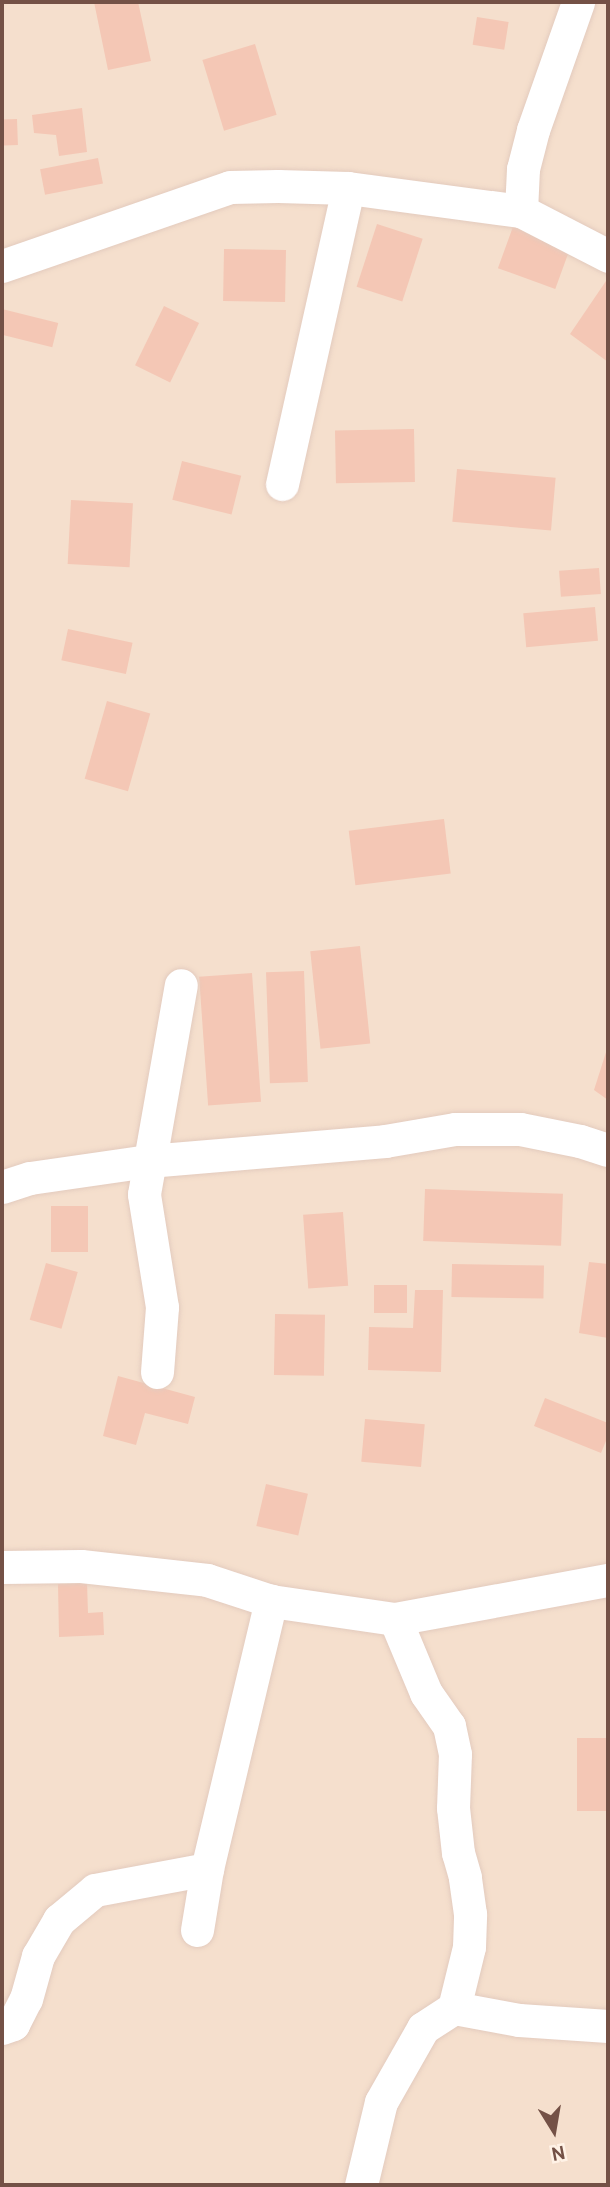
<!DOCTYPE html>
<style>
body{margin:0}
#map{position:relative;width:610px;height:2187px;overflow:hidden;background:#fdeedf;font-family:Overpass,sans-serif}
div>[style]{position:absolute}
[style*='--x']{left:calc(var(--x)*1px);top:calc(var(--y)*1px);width:calc(var(--w)*1px);rotate:calc(var(--a)*1deg)}
.residential>*{inset:0;background:#f5dfcd;transform-origin:0 0}
.building>*{inset:0;background:#f4c7b5;transform-origin:0 0}
.roads{filter:drop-shadow(0 0 2px #e3cbbe) drop-shadow(0 0 2px #e3cbbe)}
.street>*{height:33px;margin:-16.5px;padding:0 16.5px;transform-origin:16.5px;border-radius:16.5px;background:#fff}
span{translate:-50% -50%;white-space:nowrap;text-align:center;line-height:1.15;-webkit-text-stroke:6px #fff2e6;paint-order:stroke}
.frame{position:absolute;inset:0;border:4px solid #745146;pointer-events:none}
.north{position:absolute;left:519px;top:2096px;width:70px;height:70px;-webkit-text-stroke:5px #fff2e6;paint-order:stroke;rotate:169deg;font-size:19px;font-weight:700;line-height:28px;text-align:center;color:#745146}
.north::after{content:'';display:block;margin:auto;width:24px;height:32px;background:#745146;clip-path:polygon(50% 0,100% 100%,50% 72%,0 100%)}
</style>
<div id="map">
<div class="residential">
<i style="left:2px;top:2px;width:606px;height:2183px"></i>
</div>
<div class="building">
<i style="clip-path:polygon(94px 2px,138px 2px,151px 61px,108px 70px)"></i>
<i style="left:477px;top:17px;width:32px;height:28px;rotate:9deg"></i>
<i style="left:255px;top:44px;width:74px;height:55px;rotate:73deg"></i>
<i style="clip-path:polygon(82px 108px,87px 152px,59px 156px,56px 135px,34px 133px,32px 115px)"></i>
<i style="left:17px;top:119px;width:26px;height:15px;rotate:88deg"></i>
<i style="left:98px;top:158px;width:26px;height:59px;rotate:79deg"></i>
<i style="left:377px;top:224px;width:48px;height:66px;rotate:18deg"></i>
<i style="left:514px;top:224px;width:61px;height:47px;rotate:20deg"></i>
<i style="left:224px;top:249px;width:62px;height:52px;rotate:1deg"></i>
<i style="clip-path:polygon(606px 281px,608px 282px,608px 362px,570px 334px)"></i>
<i style="left:164px;top:306px;width:39px;height:66px;rotate:26deg"></i>
<i style="left:2px;top:309px;width:58px;height:25px;rotate:14deg"></i>
<i style="left:414px;top:429px;width:53px;height:79px;rotate:89deg"></i>
<i style="left:182px;top:461px;width:61px;height:40px;rotate:14deg"></i>
<i style="left:457px;top:469px;width:99px;height:53px;rotate:5deg"></i>
<i style="left:71px;top:500px;width:62px;height:64px;rotate:3deg"></i>
<i style="left:599px;top:568px;width:26px;height:40px;rotate:86deg"></i>
<i style="left:595px;top:607px;width:34px;height:72px;rotate:85deg"></i>
<i style="left:68px;top:629px;width:66px;height:32px;rotate:12deg"></i>
<i style="left:107px;top:701px;width:45px;height:81px;rotate:16deg"></i>
<i style="left:444px;top:819px;width:55px;height:96px;rotate:83deg"></i>
<i style="left:360px;top:946px;width:98px;height:50px;rotate:84deg"></i>
<i style="left:304px;top:971px;width:111px;height:38px;rotate:88deg"></i>
<i style="left:252px;top:973px;width:129px;height:53px;rotate:86deg"></i>
<i style="clip-path:polygon(608px 1046px,608px 1100px,594px 1090px)"></i>
<i style="left:425px;top:1189px;width:138px;height:52px;rotate:2deg"></i>
<i style="left:51px;top:1206px;width:37px;height:46px"></i>
<i style="left:343px;top:1212px;width:74px;height:40px;rotate:86deg"></i>
<i style="clip-path:polygon(589px 1262px,608px 1264px,608px 1338px,579px 1333px)"></i>
<i style="left:46px;top:1263px;width:33px;height:59px;rotate:16deg"></i>
<i style="left:452px;top:1264px;width:92px;height:33px;rotate:1deg"></i>
<i style="left:407px;top:1285px;width:28px;height:33px;rotate:90deg"></i>
<i style="clip-path:polygon(415px 1290px,443px 1290px,441px 1372px,368px 1370px,369px 1327px,413px 1328px)"></i>
<i style="left:275px;top:1314px;width:50px;height:61px;rotate:1deg"></i>
<i style="clip-path:polygon(118px 1376px,195px 1397px,188px 1424px,145px 1413px,136px 1445px,103px 1436px)"></i>
<i style="clip-path:polygon(545px 1398px,608px 1423px,608px 1436px,601px 1453px,534px 1426px)"></i>
<i style="left:365px;top:1419px;width:60px;height:43px;rotate:5deg"></i>
<i style="left:266px;top:1484px;width:43px;height:43px;rotate:13deg"></i>
<i style="clip-path:polygon(87px 1583px,88px 1613px,103px 1612px,104px 1635px,59px 1637px,58px 1584px)"></i>
<i style="left:608px;top:1738px;width:73px;height:31px;rotate:90deg"></i>
</div>
<div class="roads">
<div class="street">
<i style="--x:521;--y:211;--w:42;--a:-87.3"></i>
<i style="--x:523;--y:169;--w:40;--a:-75.6"></i>
<i style="--x:533;--y:130;--w:136;--a:-70.6"></i>
<i style="--x:2;--y:266;--w:241;--a:-19.1"></i>
<i style="--x:230;--y:187;--w:48;--a:-1.2"></i>
<i style="--x:278;--y:186;--w:70;--a:1.6"></i>
<i style="--x:348;--y:188;--w:175;--a:7.6"></i>
<i style="--x:521;--y:211;--w:98;--a:27.3"></i>
<i style="--x:282;--y:484;--w:303;--a:-77.4"></i>
<i style="--x:2;--y:1187;--w:29;--a:-18"></i>
<i style="--x:30;--y:1178;--w:119;--a:-8.2"></i>
<i style="--x:148;--y:1161;--w:238;--a:-4.8"></i>
<i style="--x:385;--y:1141;--w:71;--a:-9.7"></i>
<i style="--x:455;--y:1129;--w:65;--a:0"></i>
<i style="--x:520;--y:1129;--w:61;--a:11.3"></i>
<i style="--x:580;--y:1141;--w:29;--a:18"></i>
<i style="--x:157;--y:1372;--w:65;--a:-85.6"></i>
<i style="--x:162;--y:1307;--w:114;--a:-99.1"></i>
<i style="--x:144;--y:1194;--w:212;--a:-80"></i>
<i style="--x:2;--y:1567;--w:79;--a:-0.7"></i>
<i style="--x:81;--y:1566;--w:127;--a:6.3"></i>
<i style="--x:207;--y:1580;--w:67;--a:18.2"></i>
<i style="--x:271;--y:1601;--w:125;--a:8.3"></i>
<i style="--x:395;--y:1619;--w:217;--a:-10.4"></i>
<i style="--x:197;--y:1930;--w:62;--a:-80.7"></i>
<i style="--x:207;--y:1869;--w:276;--a:-76.6"></i>
<i style="--x:454;--y:2008;--w:66;--a:10.5"></i>
<i style="--x:519;--y:2020;--w:89;--a:3.9"></i>
<i style="--x:2;--y:2028;--w:12;--a:-20"></i>
<i style="--x:13;--y:2024;--w:28;--a:-63"></i>
<i style="--x:26;--y:1999;--w:45;--a:-74.4"></i>
<i style="--x:38;--y:1956;--w:42;--a:-59.7"></i>
<i style="--x:59;--y:1920;--w:47;--a:-39.8"></i>
<i style="--x:95;--y:1890;--w:114;--a:-10.6"></i>
<i style="--x:361;--y:2185;--w:85;--a:-76.5"></i>
<i style="--x:381;--y:2102;--w:85;--a:-60.4"></i>
<i style="--x:423;--y:2028;--w:37;--a:-33"></i>
<i style="--x:454;--y:2008;--w:63;--a:-76.2"></i>
<i style="--x:469;--y:1947;--w:33;--a:-88"></i>
<i style="--x:470;--y:1914;--w:37;--a:-98"></i>
<i style="--x:465;--y:1877;--w:25;--a:-106"></i>
<i style="--x:458;--y:1853;--w:45;--a:-96.3"></i>
<i style="--x:453;--y:1808;--w:54;--a:-87.9"></i>
<i style="--x:455;--y:1754;--w:29;--a:-102"></i>
<i style="--x:449;--y:1726;--w:40;--a:-124.9"></i>
<i style="--x:426;--y:1693;--w:80;--a:-112.7"></i>
</div>
</div>
<div class="frame"></div>
<div class="north">N</div>
</div>
